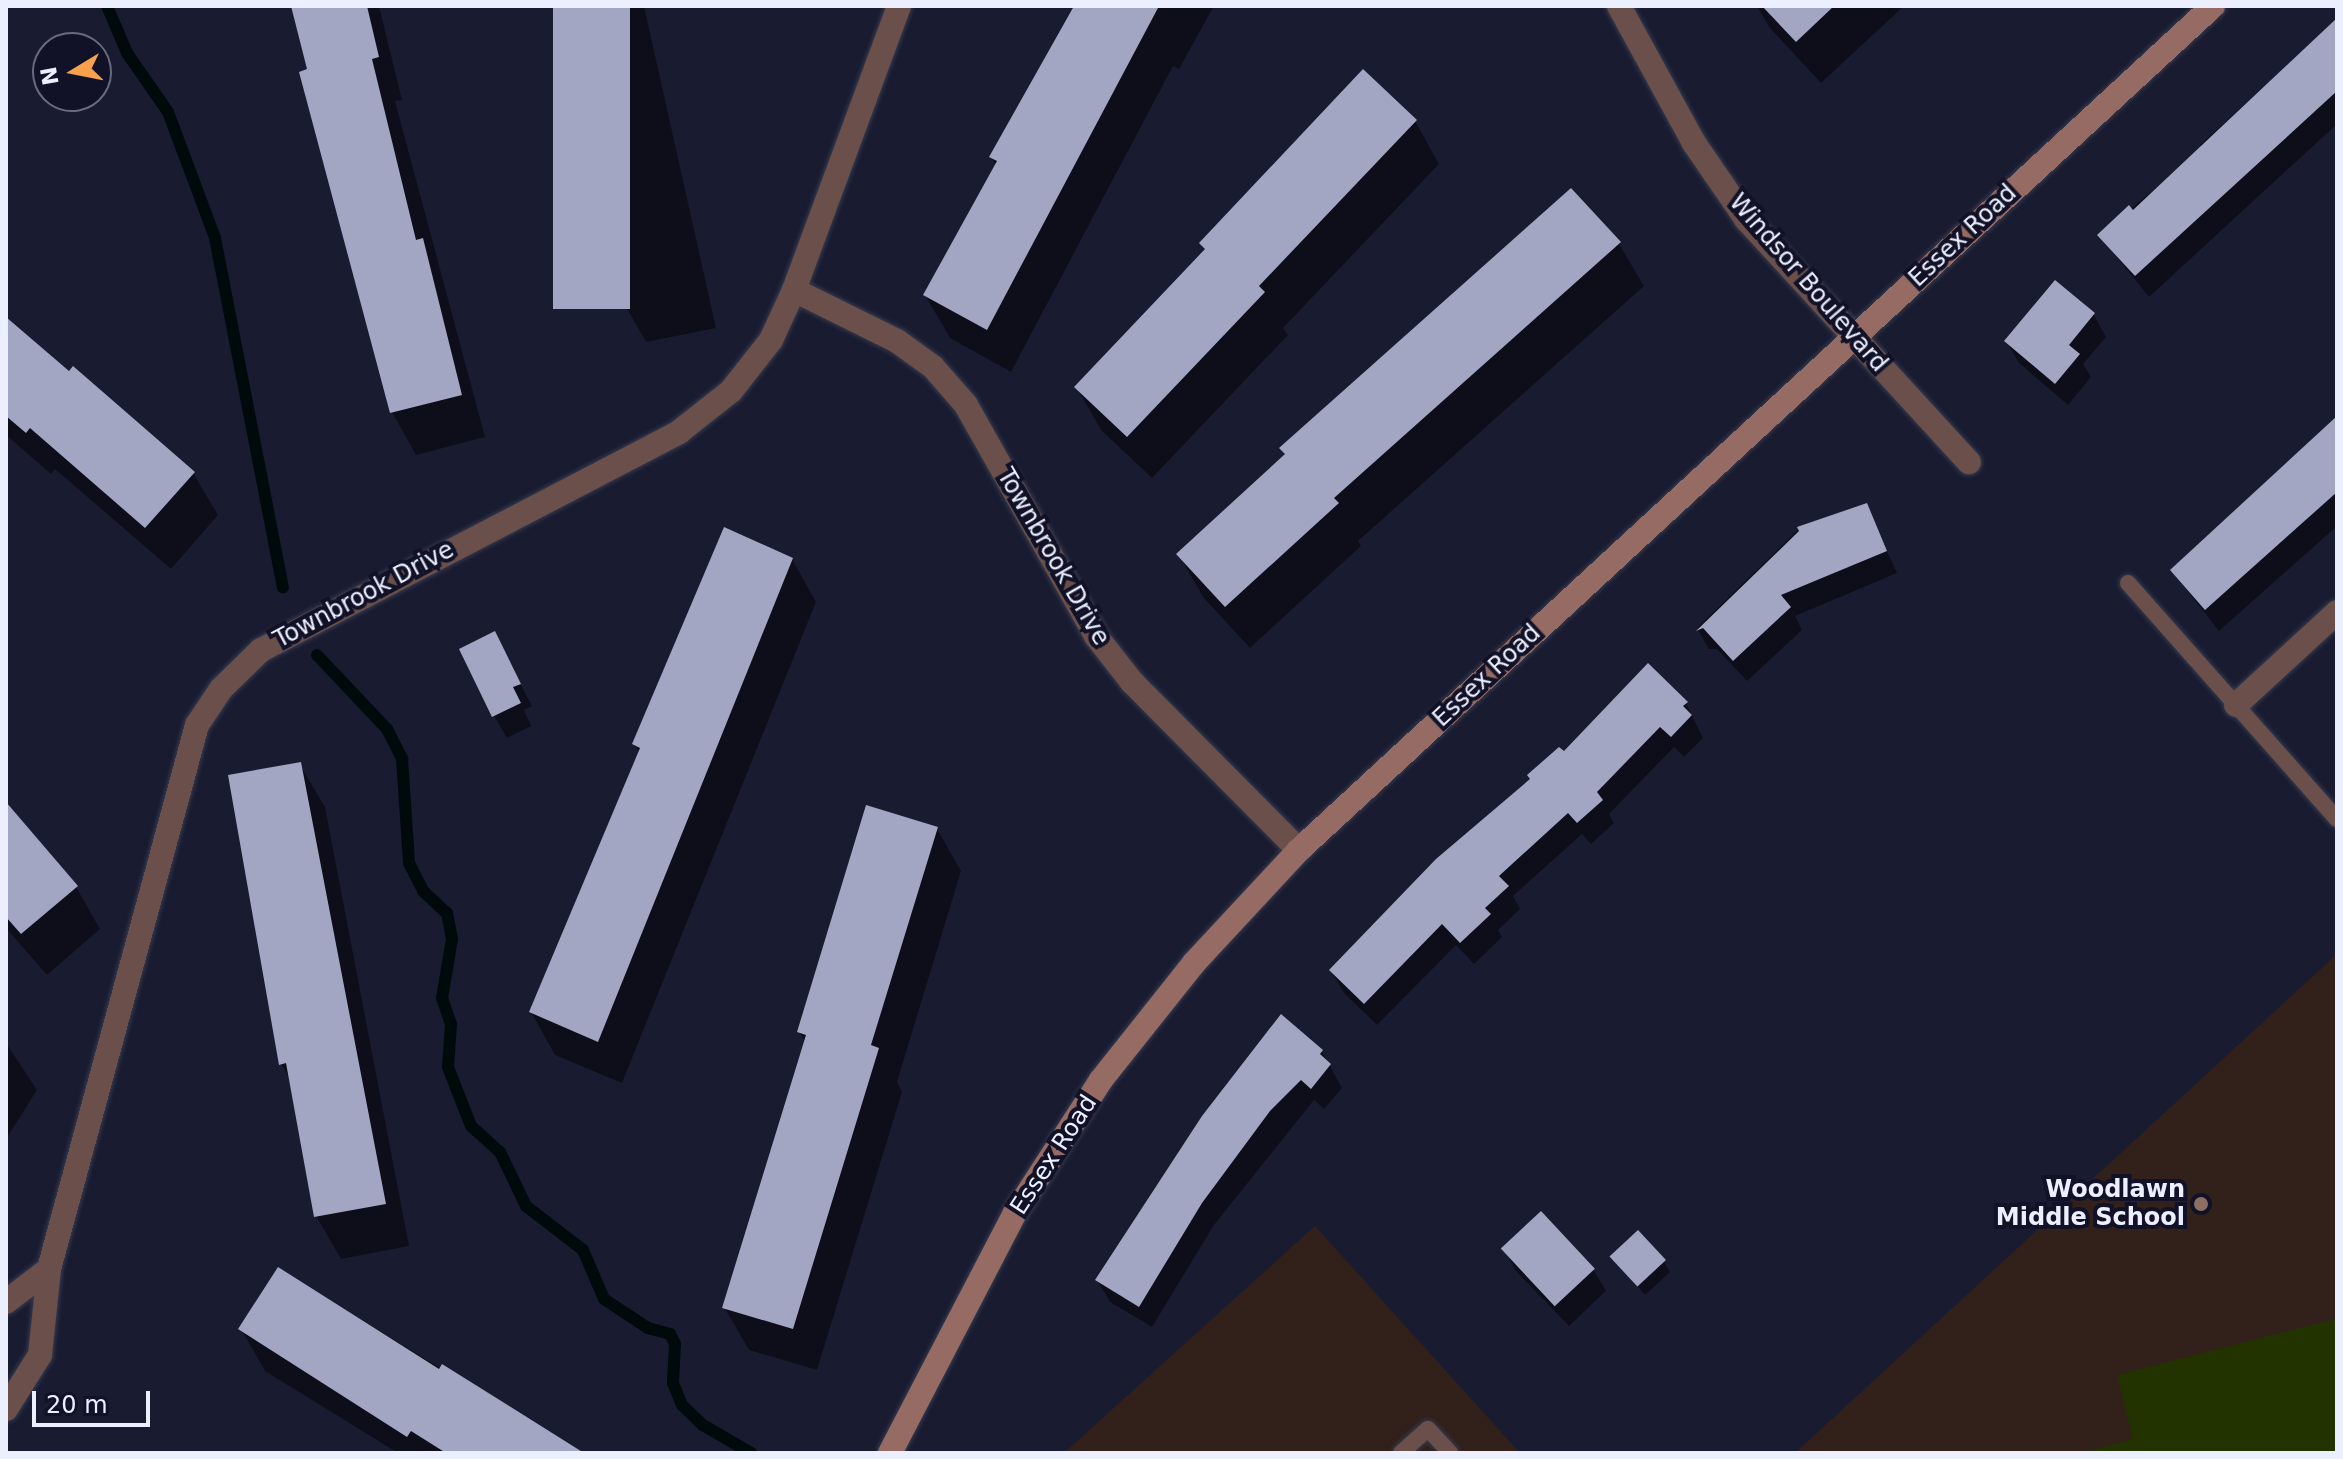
<!DOCTYPE html>
<style>
body{margin:0}
#map{position:relative;width:2343px;height:1459px;overflow:hidden;background:#191c31;font-family:"DejaVu Sans",sans-serif}
div>[style]{position:absolute}
[style*='--x']{left:calc(var(--x)*1px);top:calc(var(--y)*1px);width:calc(var(--w)*1px);rotate:calc(var(--a)*1deg)}
.education>*{inset:0;background:#32201b}
.green>*{inset:0;background:#230}
.shadow>*{inset:0;background:#0007}
.stream>*{height:12px;margin:-6px;padding:0 6px;transform-origin:6px;border-radius:6px;background:#000a0b}
.building>*{inset:0;background:#a2a6c2;transform-origin:0 0}
.roads{filter:drop-shadow(0 0 2px #373a4e) drop-shadow(0 0 2px #373a4e)}
.lane>*{height:16px;margin:-8px;padding:0 8px;transform-origin:8px;border-radius:8px;background:#6a4f4a}
.street>*{height:24px;margin:-12px;padding:0 12px;transform-origin:12px;border-radius:12px;background:#6a4f4a}
.secondary>*{height:24px;margin:-12px;padding:0 12px;transform-origin:12px;border-radius:12px;background:#956b63}
.dots>*{width:22px;height:22px;translate:-50% -50%;box-sizing:border-box;border:4px solid #111227;border-radius:50%}
span{translate:-50% -50%;white-space:nowrap;text-align:center;line-height:1.15;-webkit-text-stroke:8px #111227;paint-order:stroke}
.street-label{font-size:24px;color:#eceffe}
.poi-label{font-size:24px;color:#eceffe;font-weight:700}
.right{translate:-100% -50%;text-align:right}
.frame{position:absolute;inset:0;border:8px solid #eceffe;pointer-events:none}
.north{position:absolute;left:32px;top:32px;width:80px;height:80px;box-sizing:border-box;background:#111227;border:2px solid #696a7d;border-radius:50%;rotate:260deg;font-size:22px;font-weight:700;line-height:32px;text-align:center;color:#eceffe}
.north::after{content:'';display:block;margin:auto;width:28px;height:36px;background:#f8a04c;clip-path:polygon(50% 0,100% 100%,50% 72%,0 100%)}
.scale{position:absolute;left:32px;top:1391px;width:118px;height:36px;box-sizing:border-box;border:4px solid #eceffe;border-top:0;padding-left:10px;font-size:24px;line-height:28px;white-space:nowrap;color:#eceffe;-webkit-text-stroke:6px #111227;paint-order:stroke}
</style>
<div id="map">
<div class="education">
<i style="clip-path:polygon(2337px 954px,2337px 1453px,1795px 1453px)"></i>
<i style="clip-path:polygon(1315px 1226px,1520px 1453px,1064px 1453px)"></i>
</div>
<div class="green">
<i style="clip-path:polygon(2335px 1319px,2337px 1453px,2082px 1453px,2133px 1439px,2117px 1375px)"></i>
</div>
<div class="shadow">
<i style="clip-path:polygon(293px 6px,379px 6px,402px 100px,395px 101px,485px 437px,416px 455px,392px 412px)"></i>
<i style="clip-path:polygon(556px 6px,644px 6px,716px 328px,646px 342px,622px 300px)"></i>
<i style="clip-path:polygon(1076px 6px,1214px 6px,1179px 69px,1173px 66px,1011px 372px,950px 338px,925px 295px,997px 166px,991px 157px)"></i>
<i style="clip-path:polygon(1757px 6px,1904px 6px,1821px 83px,1769px 27px)"></i>
<i style="clip-path:polygon(2337px 20px,2337px 124px,2149px 297px,2099px 235px,2202px 150px,2200px 145px)"></i>
<i style="clip-path:polygon(1415px 121px,1439px 164px,1283px 328px,1288px 335px,1152px 478px,1101px 430px,1077px 388px,1206px 251px,1202px 243px)"></i>
<i style="clip-path:polygon(1619px 244px,1644px 286px,1358px 541px,1361px 546px,1250px 648px,1203px 597px,1179px 555px,1286px 456px,1282px 449px)"></i>
<i style="clip-path:polygon(2055px 283px,2094px 315px,2106px 337px,2083px 364px,2091px 377px,2068px 405px,2019px 363px,2006px 341px)"></i>
<i style="clip-path:polygon(6px 319px,193px 473px,218px 515px,171px 569px,55px 469px,51px 474px,6px 435px)"></i>
<i style="clip-path:polygon(2337px 419px,2337px 526px,2219px 631px,2172px 571px)"></i>
<i style="clip-path:polygon(1866px 506px,1897px 573px,1795px 616px,1802px 630px,1747px 681px,1717px 649px,1709px 649px,1697px 628px,1800px 528px)"></i>
<i style="clip-path:polygon(792px 559px,816px 602px,622px 1083px,555px 1055px,531px 1012px,640px 753px,634px 744px)"></i>
<i style="clip-path:polygon(494px 634px,532px 706px,524px 710px,531px 726px,507px 738px,494px 716px)"></i>
<i style="clip-path:polygon(1686px 703px,1703px 738px,1684px 757px,1674px 747px,1609px 814px,1614px 823px,1591px 844px,1582px 834px,1513px 896px,1520px 909px,1498px 930px,1502px 937px,1474px 964px,1456px 945px,1377px 1025px,1344px 993px,1331px 971px,1564px 754px)"></i>
<i style="clip-path:polygon(300px 765px,325px 807px,409px 1246px,341px 1259px,316px 1216px,292px 1082px,281px 1064px)"></i>
<i style="clip-path:polygon(6px 808px,76px 887px,100px 929px,47px 975px,6px 928px)"></i>
<i style="clip-path:polygon(937px 829px,961px 871px,897px 1082px,902px 1092px,817px 1370px,749px 1350px,724px 1307px,805px 1042px,799px 1032px)"></i>
<i style="clip-path:polygon(1281px 1017px,1322px 1052px,1342px 1088px,1324px 1109px,1314px 1100px,1214px 1225px,1152px 1327px,1110px 1302px,1097px 1280px)"></i>
<i style="clip-path:polygon(6px 1043px,37px 1090px,6px 1139px)"></i>
<i style="clip-path:polygon(1504px 1249px,1593px 1269px,1606px 1291px,1569px 1326px,1516px 1271px)"></i>
<i style="clip-path:polygon(1612px 1257px,1664px 1262px,1670px 1272px,1645px 1295px)"></i>
<i style="clip-path:polygon(278px 1269px,579px 1453px,398px 1453px,265px 1371px,241px 1329px)"></i>
</div>
<div class="stream">
<i style="--x:107;--y:6;--w:51;--a:66.9"></i>
<i style="--x:127;--y:53;--w:72;--a:55.2"></i>
<i style="--x:168;--y:112;--w:134;--a:69.5"></i>
<i style="--x:215;--y:238;--w:356;--a:79"></i>
<i style="--x:317;--y:655;--w:102;--a:46.6"></i>
<i style="--x:387;--y:729;--w:34;--a:63"></i>
<i style="--x:402;--y:759;--w:104;--a:86.1"></i>
<i style="--x:409;--y:863;--w:31;--a:63"></i>
<i style="--x:423;--y:891;--w:33;--a:43"></i>
<i style="--x:447;--y:913;--w:26;--a:79"></i>
<i style="--x:452;--y:939;--w:60;--a:99.6"></i>
<i style="--x:442;--y:998;--w:28;--a:71"></i>
<i style="--x:451;--y:1024;--w:43;--a:94"></i>
<i style="--x:448;--y:1067;--w:63;--a:68.7"></i>
<i style="--x:471;--y:1126;--w:39;--a:42"></i>
<i style="--x:500;--y:1152;--w:60;--a:64.3"></i>
<i style="--x:526;--y:1206;--w:72;--a:37.7"></i>
<i style="--x:583;--y:1250;--w:53;--a:66.8"></i>
<i style="--x:604;--y:1299;--w:53;--a:33.4"></i>
<i style="--x:648;--y:1328;--w:23;--a:15"></i>
<i style="--x:670;--y:1334;--w:11;--a:63"></i>
<i style="--x:675;--y:1344;--w:39;--a:93"></i>
<i style="--x:673;--y:1383;--w:24;--a:68"></i>
<i style="--x:682;--y:1405;--w:29;--a:44"></i>
<i style="--x:703;--y:1425;--w:56;--a:30.3"></i>
</div>
<div class="building">
<i style="clip-path:polygon(291px 6px,367px 6px,379px 57px,372px 59px,416px 240px,423px 238px,462px 395px,390px 413px,299px 72px,307px 69px)"></i>
<i style="left:553px;top:6px;width:77px;height:303px"></i>
<i style="clip-path:polygon(1074px 6px,1159px 6px,987px 330px,923px 295px,997px 161px,989px 157px)"></i>
<i style="clip-path:polygon(1762px 6px,1834px 6px,1796px 42px)"></i>
<i style="clip-path:polygon(2337px 18px,2337px 91px,2135px 276px,2097px 235px,2129px 205px,2133px 210px)"></i>
<i style="clip-path:polygon(1363px 69px,1417px 120px,1259px 286px,1265px 292px,1127px 437px,1074px 387px,1205px 249px,1199px 243px)"></i>
<i style="clip-path:polygon(1571px 188px,1621px 242px,1334px 498px,1339px 503px,1225px 607px,1176px 554px,1285px 454px,1279px 448px)"></i>
<i style="clip-path:polygon(2055px 280px,2095px 313px,2069px 345px,2080px 354px,2055px 384px,2004px 341px)"></i>
<i style="clip-path:polygon(6px 317px,69px 371px,73px 366px,195px 472px,145px 528px,30px 428px,26px 433px,6px 416px)"></i>
<i style="clip-path:polygon(2337px 416px,2337px 492px,2205px 610px,2170px 570px)"></i>
<i style="clip-path:polygon(1867px 503px,1887px 551px,1781px 595px,1791px 607px,1733px 661px,1703px 628px,1696px 631px,1799px 531px,1797px 527px)"></i>
<i style="clip-path:polygon(724px 527px,793px 558px,598px 1042px,529px 1012px,640px 748px,632px 744px)"></i>
<i style="clip-path:polygon(495px 631px,521px 684px,513px 687px,521px 703px,492px 717px,459px 649px)"></i>
<i style="clip-path:polygon(1648px 663px,1688px 702px,1683px 706px,1692px 715px,1671px 737px,1660px 727px,1597px 792px,1603px 800px,1577px 823px,1568px 813px,1499px 876px,1509px 886px,1485px 908px,1491px 914px,1460px 943px,1442px 924px,1364px 1004px,1329px 970px,1436px 859px,1530px 779px,1527px 775px,1559px 747px,1564px 751px)"></i>
<i style="clip-path:polygon(301px 762px,386px 1204px,314px 1217px,286px 1063px,279px 1065px,228px 775px)"></i>
<i style="clip-path:polygon(6px 802px,78px 886px,21px 934px,6px 917px)"></i>
<i style="clip-path:polygon(866px 805px,938px 827px,871px 1045px,879px 1048px,793px 1329px,722px 1308px,806px 1035px,797px 1032px)"></i>
<i style="clip-path:polygon(1281px 1014px,1323px 1050px,1320px 1054px,1331px 1064px,1311px 1089px,1301px 1080px,1270px 1111px,1202px 1203px,1139px 1307px,1095px 1280px,1202px 1116px)"></i>
<i style="left:1541px;top:1211px;width:79px;height:55px;rotate:47deg"></i>
<i style="left:1638px;top:1230px;width:41px;height:39px;rotate:47deg"></i>
<i style="clip-path:polygon(278px 1267px,439px 1369px,442px 1364px,584px 1453px,446px 1453px,411px 1431px,407px 1437px,238px 1329px)"></i>
</div>
<div class="roads">
<div class="lane">
<i style="--x:2128;--y:583;--w:315;--a:48.5"></i>
<i style="--x:1401;--y:1453;--w:36;--a:-42"></i>
<i style="--x:1428;--y:1429;--w:33;--a:47"></i>
</div>
<div class="street">
<i style="--x:1619;--y:6;--w:156;--a:61.3"></i>
<i style="--x:1694;--y:143;--w:92;--a:55.6"></i>
<i style="--x:1746;--y:219;--w:330;--a:47.5"></i>
<i style="--x:794;--y:290;--w:115;--a:26.3"></i>
<i style="--x:897;--y:341;--w:44;--a:35.8"></i>
<i style="--x:933;--y:367;--w:50;--a:49"></i>
<i style="--x:966;--y:405;--w:265;--a:60.6"></i>
<i style="--x:1096;--y:636;--w:58;--a:52"></i>
<i style="--x:1132;--y:682;--w:237;--a:45.2"></i>
<i style="--x:2236;--y:705;--w:137;--a:-42.6"></i>
<i style="--x:6;--y:1302;--w:54;--a:-37.5"></i>
<i style="--x:6;--y:1409;--w:64;--a:-57.8"></i>
<i style="--x:40;--y:1355;--w:86;--a:-84"></i>
<i style="--x:49;--y:1269;--w:564;--a:-74.78"></i>
<i style="--x:197;--y:725;--w:43;--a:-56.3"></i>
<i style="--x:221;--y:689;--w:56;--a:-44.3"></i>
<i style="--x:261;--y:650;--w:471;--a:-27.5"></i>
<i style="--x:679;--y:432;--w:66;--a:-38.3"></i>
<i style="--x:731;--y:391;--w:65;--a:-51.9"></i>
<i style="--x:771;--y:340;--w:55;--a:-65.3"></i>
<i style="--x:794;--y:290;--w:303;--a:-69.7"></i>
</div>
<div class="secondary">
<i style="--x:890;--y:1453;--w:271;--a:-62.5"></i>
<i style="--x:1015;--y:1213;--w:158;--a:-57.1"></i>
<i style="--x:1101;--y:1080;--w:149;--a:-51.5"></i>
<i style="--x:1194;--y:963;--w:154;--a:-47.1"></i>
<i style="--x:1299;--y:850;--w:1244;--a:-42.72"></i>
</div>
</div>
<div class="dots">
<i style="left:2201px;top:1204px;background:#8d6e63"></i>
</div>
<div class="street-label">
<span style="left:1963px;top:236px;rotate:-43deg">Essex Road</span>
<span style="left:1808px;top:283px;rotate:49deg">Windsor Boulevard</span>
<span style="left:1053px;top:557px;rotate:60deg">Townbrook Drive</span>
<span style="left:364px;top:595px;rotate:-28deg">Townbrook Drive</span>
<span style="left:1487px;top:676px;rotate:-43deg">Essex Road</span>
<span style="left:1054px;top:1155px;rotate:-57deg">Essex Road</span>
</div>
<div class="poi-label">
<span class="right" style="left:2185px;top:1204px">Woodlawn<br>Middle School</span>
</div>
<div class="frame"></div>
<div class="north">N</div>
<div class="scale">20 m</div>
</div>
